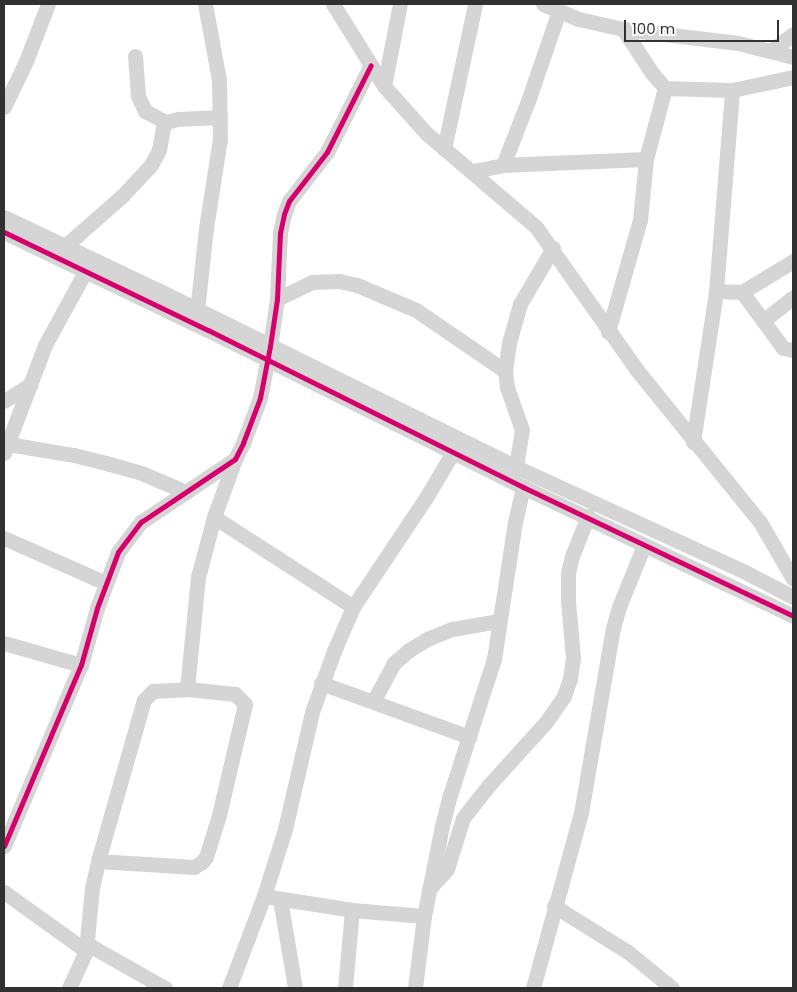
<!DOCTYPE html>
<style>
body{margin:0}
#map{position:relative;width:797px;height:992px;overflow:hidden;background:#fff;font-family:Poppins,sans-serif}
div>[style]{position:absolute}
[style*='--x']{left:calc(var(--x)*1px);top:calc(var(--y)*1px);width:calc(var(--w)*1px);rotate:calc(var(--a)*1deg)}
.minor>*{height:15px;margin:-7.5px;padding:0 7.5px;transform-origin:7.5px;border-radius:7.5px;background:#d5d5d5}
.cycleway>*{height:5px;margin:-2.5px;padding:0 2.5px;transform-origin:2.5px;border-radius:2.5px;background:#d6006c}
span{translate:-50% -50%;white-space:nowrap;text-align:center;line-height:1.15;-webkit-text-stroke:5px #fff;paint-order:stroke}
.frame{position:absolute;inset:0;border:5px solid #313131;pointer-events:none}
.scale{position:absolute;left:624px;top:20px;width:155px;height:22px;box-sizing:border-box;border:2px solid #313131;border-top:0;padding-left:6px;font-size:15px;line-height:18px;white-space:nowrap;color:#313131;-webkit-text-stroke:4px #fff;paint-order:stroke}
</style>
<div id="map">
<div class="minor">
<i style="--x:333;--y:4;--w:97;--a:58.1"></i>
<i style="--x:384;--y:86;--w:63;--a:48.2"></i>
<i style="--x:426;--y:133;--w:145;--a:40.5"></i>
<i style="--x:536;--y:227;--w:174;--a:54.8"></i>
<i style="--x:636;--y:369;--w:197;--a:51"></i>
<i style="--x:760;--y:522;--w:66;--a:59.9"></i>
<i style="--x:543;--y:4;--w:39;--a:23"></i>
<i style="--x:579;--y:19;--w:45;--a:12.8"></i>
<i style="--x:623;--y:29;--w:116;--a:6.9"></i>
<i style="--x:738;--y:43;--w:57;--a:14.3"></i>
<i style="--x:623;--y:29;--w:53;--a:56.6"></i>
<i style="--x:652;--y:73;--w:20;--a:49"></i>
<i style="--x:665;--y:88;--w:67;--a:1.7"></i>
<i style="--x:732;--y:90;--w:62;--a:-12"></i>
<i style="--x:772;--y:50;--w:26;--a:-37"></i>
<i style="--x:135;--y:56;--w:40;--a:85.7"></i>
<i style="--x:138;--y:96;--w:17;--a:65"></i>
<i style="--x:145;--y:111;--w:24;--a:28"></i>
<i style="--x:384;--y:86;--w:84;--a:-79"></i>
<i style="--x:4;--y:107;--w:51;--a:-64.4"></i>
<i style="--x:26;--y:61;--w:61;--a:-68.9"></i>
<i style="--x:444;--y:149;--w:148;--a:-77.9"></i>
<i style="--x:503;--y:165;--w:69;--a:-68.7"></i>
<i style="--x:528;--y:101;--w:95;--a:-71"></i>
<i style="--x:473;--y:171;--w:31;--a:-11"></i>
<i style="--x:503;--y:165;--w:143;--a:-2.4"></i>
<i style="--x:4;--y:217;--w:170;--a:25.4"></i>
<i style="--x:158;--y:290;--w:399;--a:26.3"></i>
<i style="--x:516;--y:467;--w:254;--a:24.6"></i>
<i style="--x:747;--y:573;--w:52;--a:27.6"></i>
<i style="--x:4;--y:232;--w:226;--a:25.7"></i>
<i style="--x:208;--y:330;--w:352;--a:26.5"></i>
<i style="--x:523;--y:487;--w:299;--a:25.5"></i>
<i style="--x:64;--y:247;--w:77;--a:-41.3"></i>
<i style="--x:122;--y:196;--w:42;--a:-46.9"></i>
<i style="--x:151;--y:165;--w:17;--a:-62"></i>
<i style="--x:159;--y:150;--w:22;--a:-80"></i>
<i style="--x:163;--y:128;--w:7;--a:-63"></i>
<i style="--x:166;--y:122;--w:12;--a:-14"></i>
<i style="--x:178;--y:119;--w:42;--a:-2.7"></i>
<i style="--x:716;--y:291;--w:26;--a:2"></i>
<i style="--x:742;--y:292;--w:60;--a:-31.3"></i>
<i style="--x:742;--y:292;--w:69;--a:53.8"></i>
<i style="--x:783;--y:348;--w:10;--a:11"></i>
<i style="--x:277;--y:299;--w:39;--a:-26"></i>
<i style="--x:312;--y:282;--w:27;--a:-2"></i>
<i style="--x:339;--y:281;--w:18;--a:13"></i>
<i style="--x:357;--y:285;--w:64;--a:23"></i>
<i style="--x:416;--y:310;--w:108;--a:34.4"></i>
<i style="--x:197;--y:311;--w:83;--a:-83.8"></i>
<i style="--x:206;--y:228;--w:90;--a:-81.1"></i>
<i style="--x:220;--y:139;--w:59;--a:-91"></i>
<i style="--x:219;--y:80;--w:77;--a:-100.4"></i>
<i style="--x:764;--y:320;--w:37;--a:-38"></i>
<i style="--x:608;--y:332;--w:116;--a:-74.1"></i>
<i style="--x:640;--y:220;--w:61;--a:-84.4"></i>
<i style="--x:646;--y:159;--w:73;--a:-75"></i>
<i style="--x:4;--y:401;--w:31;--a:-32"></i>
<i style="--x:693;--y:442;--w:153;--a:-81.3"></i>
<i style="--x:716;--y:291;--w:202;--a:-85.4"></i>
<i style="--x:8;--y:444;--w:67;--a:9.5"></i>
<i style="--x:74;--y:455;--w:37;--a:14"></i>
<i style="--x:110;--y:464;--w:35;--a:16"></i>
<i style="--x:144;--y:474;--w:46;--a:23.2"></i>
<i style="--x:4;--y:453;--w:116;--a:-69.2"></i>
<i style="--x:45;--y:345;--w:83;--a:-61.3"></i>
<i style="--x:516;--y:467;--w:37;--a:-81"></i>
<i style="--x:522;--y:430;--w:46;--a:-109.2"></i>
<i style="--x:507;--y:387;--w:16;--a:-97"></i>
<i style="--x:505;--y:371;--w:28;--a:-82"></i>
<i style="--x:509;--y:343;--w:41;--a:-74.2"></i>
<i style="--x:520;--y:304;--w:65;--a:-59.5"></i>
<i style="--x:214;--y:517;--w:166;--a:32.9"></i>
<i style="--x:4;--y:538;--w:111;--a:23.8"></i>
<i style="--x:4;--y:643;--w:80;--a:15.9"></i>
<i style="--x:321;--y:683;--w:158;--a:20"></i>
<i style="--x:374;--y:700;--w:42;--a:-61.6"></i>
<i style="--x:394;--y:663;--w:20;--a:-41"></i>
<i style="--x:409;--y:650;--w:21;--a:-31"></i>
<i style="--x:427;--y:639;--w:27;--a:-22"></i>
<i style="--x:452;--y:629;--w:48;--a:-9.7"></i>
<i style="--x:4;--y:846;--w:197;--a:-67"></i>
<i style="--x:81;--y:665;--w:59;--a:-74.3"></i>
<i style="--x:97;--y:608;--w:60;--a:-69.4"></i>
<i style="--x:118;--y:552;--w:38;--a:-53"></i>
<i style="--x:141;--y:522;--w:113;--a:-33.8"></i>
<i style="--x:235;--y:459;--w:18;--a:-63"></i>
<i style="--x:243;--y:443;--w:48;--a:-69.3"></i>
<i style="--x:260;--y:398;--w:53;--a:-79.1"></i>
<i style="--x:270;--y:346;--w:48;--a:-81.5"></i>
<i style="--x:277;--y:299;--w:66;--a:-87.4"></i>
<i style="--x:280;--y:233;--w:19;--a:-78"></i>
<i style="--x:284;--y:214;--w:14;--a:-69"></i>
<i style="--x:289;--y:201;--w:62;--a:-52.2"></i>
<i style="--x:327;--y:152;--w:97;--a:-63.2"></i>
<i style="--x:98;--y:861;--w:96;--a:3.6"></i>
<i style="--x:194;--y:867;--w:9;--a:-32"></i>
<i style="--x:202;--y:862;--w:6;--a:-51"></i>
<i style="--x:206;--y:857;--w:44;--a:-72.8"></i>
<i style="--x:219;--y:815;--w:114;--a:-76.8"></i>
<i style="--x:245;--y:704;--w:14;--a:-135"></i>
<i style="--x:235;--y:694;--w:48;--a:-174.1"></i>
<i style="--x:429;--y:889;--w:27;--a:-48"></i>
<i style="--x:447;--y:869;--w:53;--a:-72.6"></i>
<i style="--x:463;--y:818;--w:42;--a:-51.8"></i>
<i style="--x:489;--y:785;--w:85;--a:-47.9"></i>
<i style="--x:546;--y:722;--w:32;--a:-55"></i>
<i style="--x:564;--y:696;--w:18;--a:-71"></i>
<i style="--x:570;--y:679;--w:21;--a:-82"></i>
<i style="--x:573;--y:658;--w:57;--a:-95"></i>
<i style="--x:568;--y:601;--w:28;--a:-90"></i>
<i style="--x:568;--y:573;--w:17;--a:-77"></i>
<i style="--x:572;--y:556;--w:43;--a:-68.2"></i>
<i style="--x:4;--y:892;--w:101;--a:35.7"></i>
<i style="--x:264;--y:896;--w:89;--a:9"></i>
<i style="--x:352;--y:910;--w:72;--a:4.8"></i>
<i style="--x:280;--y:899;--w:90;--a:80.4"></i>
<i style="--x:554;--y:906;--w:87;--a:31.9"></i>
<i style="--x:628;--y:952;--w:57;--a:39.3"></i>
<i style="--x:87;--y:944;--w:90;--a:29.4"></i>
<i style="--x:69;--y:988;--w:41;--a:-65.3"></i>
<i style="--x:86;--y:951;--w:63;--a:-84.6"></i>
<i style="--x:92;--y:888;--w:28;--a:-77"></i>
<i style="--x:98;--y:861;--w:167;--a:-74.1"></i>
<i style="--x:144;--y:700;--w:13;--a:-45"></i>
<i style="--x:153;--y:691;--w:34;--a:-3"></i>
<i style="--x:187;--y:689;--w:113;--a:-84.4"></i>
<i style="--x:198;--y:577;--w:62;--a:-75.1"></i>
<i style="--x:214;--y:517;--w:62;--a:-70.1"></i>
<i style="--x:229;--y:988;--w:98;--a:-69.2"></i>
<i style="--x:264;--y:896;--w:70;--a:-72.6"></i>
<i style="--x:285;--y:829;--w:120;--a:-77"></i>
<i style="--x:312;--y:712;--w:65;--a:-70.2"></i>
<i style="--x:334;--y:651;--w:48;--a:-66.6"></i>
<i style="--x:353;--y:607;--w:133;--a:-56.3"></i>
<i style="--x:427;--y:496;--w:51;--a:-59.4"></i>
<i style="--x:345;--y:988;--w:78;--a:-84.9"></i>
<i style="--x:415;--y:988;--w:73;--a:-82.9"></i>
<i style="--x:424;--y:916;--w:92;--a:-78.7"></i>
<i style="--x:442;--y:826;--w:32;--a:-76"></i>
<i style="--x:450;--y:795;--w:143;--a:-72.1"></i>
<i style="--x:494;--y:659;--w:139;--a:-81.3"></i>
<i style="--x:515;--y:522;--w:36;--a:-77"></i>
<i style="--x:533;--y:988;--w:181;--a:-74.7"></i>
<i style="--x:581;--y:813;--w:188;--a:-80.2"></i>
<i style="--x:613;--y:628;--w:22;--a:-74"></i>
<i style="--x:619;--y:607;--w:67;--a:-68"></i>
</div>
<div class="cycleway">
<i style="--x:4;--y:232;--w:226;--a:25.7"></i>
<i style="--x:208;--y:330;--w:352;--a:26.5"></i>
<i style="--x:523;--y:487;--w:299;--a:25.5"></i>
<i style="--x:4;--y:846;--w:197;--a:-67"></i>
<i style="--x:81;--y:665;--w:59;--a:-74.3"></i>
<i style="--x:97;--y:608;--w:60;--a:-69.4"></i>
<i style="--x:118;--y:552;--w:38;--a:-53"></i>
<i style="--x:141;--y:522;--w:113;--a:-33.8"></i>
<i style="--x:235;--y:459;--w:18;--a:-63"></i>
<i style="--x:243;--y:443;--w:48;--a:-69.3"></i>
<i style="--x:260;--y:398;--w:53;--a:-79.1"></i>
<i style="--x:270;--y:346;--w:48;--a:-81.5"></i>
<i style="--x:277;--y:299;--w:66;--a:-87.4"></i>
<i style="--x:280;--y:233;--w:19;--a:-78"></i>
<i style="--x:284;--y:214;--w:14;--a:-69"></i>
<i style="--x:289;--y:201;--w:62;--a:-52.2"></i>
<i style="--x:327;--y:152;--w:97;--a:-63.2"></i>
</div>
<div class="frame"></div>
<div class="scale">100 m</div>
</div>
